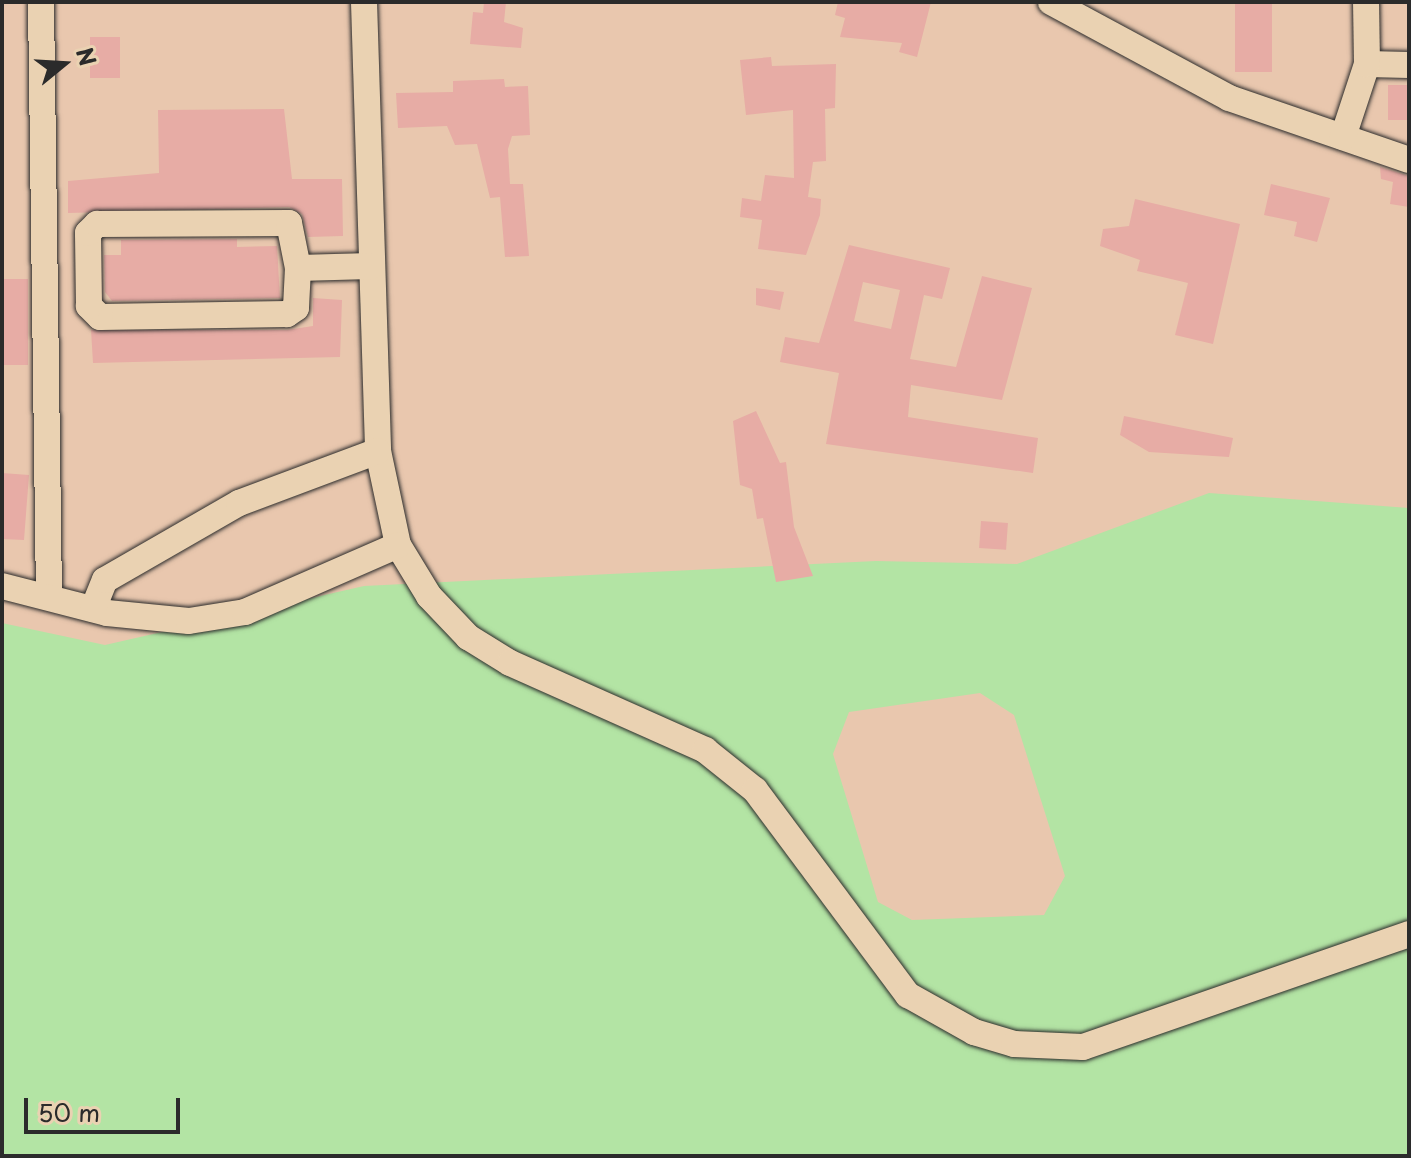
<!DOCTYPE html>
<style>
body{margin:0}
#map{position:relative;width:1411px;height:1158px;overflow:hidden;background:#e9c7ae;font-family:"Playpen Sans",sans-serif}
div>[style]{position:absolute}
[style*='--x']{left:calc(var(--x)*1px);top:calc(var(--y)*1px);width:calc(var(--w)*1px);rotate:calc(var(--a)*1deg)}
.green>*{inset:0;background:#b3e4a4}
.building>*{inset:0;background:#e7aca5;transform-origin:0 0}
.roads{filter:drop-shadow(0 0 2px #2b2b2b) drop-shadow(0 0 2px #2b2b2b)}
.minor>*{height:26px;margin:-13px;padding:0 13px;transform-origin:13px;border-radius:13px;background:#ead2b2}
span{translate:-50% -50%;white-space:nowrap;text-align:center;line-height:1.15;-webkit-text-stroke:6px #ead2b2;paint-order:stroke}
.frame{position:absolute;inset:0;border:4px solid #2b2b2b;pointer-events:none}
.north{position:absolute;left:24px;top:24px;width:80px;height:80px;-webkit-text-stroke:6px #ead2b2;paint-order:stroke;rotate:72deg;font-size:22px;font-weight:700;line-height:32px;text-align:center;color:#2b2b2b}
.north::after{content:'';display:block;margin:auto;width:28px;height:36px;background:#2b2b2b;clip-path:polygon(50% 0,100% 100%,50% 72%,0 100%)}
.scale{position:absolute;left:24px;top:1098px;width:156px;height:36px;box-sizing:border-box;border:4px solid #2b2b2b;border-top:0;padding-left:10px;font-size:24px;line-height:28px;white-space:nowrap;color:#2b2b2b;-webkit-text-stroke:6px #ead2b2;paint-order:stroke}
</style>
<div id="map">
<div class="green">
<i style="clip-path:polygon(evenodd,1209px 493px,1409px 508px,1409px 1156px,2px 1156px,2px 623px,105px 645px,364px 586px,876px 561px,1017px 564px,1209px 493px,980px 693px,1014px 715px,1065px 876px,1044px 915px,912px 920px,878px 902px,833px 754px,849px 712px,980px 693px)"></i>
</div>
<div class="building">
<i style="clip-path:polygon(484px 2px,506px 2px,504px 22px,523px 28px,521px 48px,470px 44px,473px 12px,483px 13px)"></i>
<i style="clip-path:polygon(838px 2px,931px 2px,917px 57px,899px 52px,902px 43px,840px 37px,845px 18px,835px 15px)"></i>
<i style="left:1235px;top:2px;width:37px;height:70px"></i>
<i style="left:120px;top:37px;width:41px;height:30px;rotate:90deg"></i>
<i style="clip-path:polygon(771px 57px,772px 66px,836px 64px,835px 108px,825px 109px,826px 161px,813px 162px,808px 197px,821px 199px,820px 215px,806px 255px,758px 249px,762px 220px,740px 217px,742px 198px,761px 201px,765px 175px,794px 178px,793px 110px,746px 115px,740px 60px)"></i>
<i style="clip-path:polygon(504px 79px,505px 87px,528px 86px,530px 135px,512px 136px,508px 149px,510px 184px,523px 184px,529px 256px,505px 257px,500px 197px,490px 198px,477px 144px,455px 145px,447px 126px,398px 128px,396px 93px,453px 92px,453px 81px)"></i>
<i style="left:1409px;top:85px;width:35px;height:21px;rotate:90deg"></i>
<i style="clip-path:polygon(284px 109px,292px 179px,342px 179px,343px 236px,308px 237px,302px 214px,289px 207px,68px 213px,68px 181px,159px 173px,158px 110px)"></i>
<i style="clip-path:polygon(1380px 167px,1409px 176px,1409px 207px,1390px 204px,1393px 182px,1381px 179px)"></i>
<i style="clip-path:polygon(1271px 184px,1330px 198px,1317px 242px,1294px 236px,1297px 222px,1264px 215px)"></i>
<i style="clip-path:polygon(1135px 199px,1240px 224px,1213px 344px,1175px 335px,1188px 283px,1137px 271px,1140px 260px,1100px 246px,1103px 229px,1129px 226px)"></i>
<i style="clip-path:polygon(237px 239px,237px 247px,277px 246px,280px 298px,112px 301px,105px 292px,104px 255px,121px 255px,121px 240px)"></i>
<i style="clip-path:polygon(evenodd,849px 245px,950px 268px,942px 299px,924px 295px,910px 359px,956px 367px,982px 276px,1032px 288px,1002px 400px,911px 385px,908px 417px,1038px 438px,1033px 473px,826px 444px,839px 373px,780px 362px,785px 337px,819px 343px,849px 245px,863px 282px,900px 290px,891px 329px,854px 321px,863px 282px)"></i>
<i style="left:2px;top:279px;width:26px;height:86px"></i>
<i style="clip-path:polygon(756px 288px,784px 292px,780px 310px,756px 305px)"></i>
<i style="clip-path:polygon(313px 298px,342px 300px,340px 357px,93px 363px,91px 330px,287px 330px,313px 326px)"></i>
<i style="clip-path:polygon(756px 411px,780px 463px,786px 462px,794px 527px,813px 576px,776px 582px,763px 518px,757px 519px,752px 489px,740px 485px,733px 421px)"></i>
<i style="clip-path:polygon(1124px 416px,1233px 438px,1229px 457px,1149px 452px,1120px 435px)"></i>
<i style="clip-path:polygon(2px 473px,29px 475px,24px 540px,2px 539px)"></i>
<i style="left:981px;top:521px;width:27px;height:27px;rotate:4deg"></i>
</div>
<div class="roads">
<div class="minor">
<i style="--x:41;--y:2;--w:595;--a:89.23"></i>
<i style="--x:364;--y:2;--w:449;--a:88.2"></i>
<i style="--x:378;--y:451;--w:96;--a:78"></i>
<i style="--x:398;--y:545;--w:60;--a:58.7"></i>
<i style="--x:429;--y:596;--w:57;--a:46.4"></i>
<i style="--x:468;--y:637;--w:49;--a:31.8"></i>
<i style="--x:510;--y:663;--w:214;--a:24"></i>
<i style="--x:705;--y:750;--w:64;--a:38.7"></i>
<i style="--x:755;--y:790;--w:256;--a:53.3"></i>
<i style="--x:908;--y:995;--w:76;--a:29.3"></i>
<i style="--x:974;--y:1032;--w:42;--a:16.7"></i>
<i style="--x:1014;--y:1044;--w:69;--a:2.5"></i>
<i style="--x:1083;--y:1047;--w:345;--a:-19.1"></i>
<i style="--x:1051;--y:2;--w:202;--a:28.3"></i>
<i style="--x:1229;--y:98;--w:190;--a:19"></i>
<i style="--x:1367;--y:64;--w:42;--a:1.4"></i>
<i style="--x:1343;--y:137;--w:77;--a:-71.8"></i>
<i style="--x:1367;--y:64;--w:62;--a:-90.9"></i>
<i style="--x:298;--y:268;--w:40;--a:92.9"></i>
<i style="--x:296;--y:308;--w:11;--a:146"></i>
<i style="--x:287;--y:314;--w:187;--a:179.1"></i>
<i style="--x:100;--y:317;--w:16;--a:-135"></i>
<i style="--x:89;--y:306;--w:73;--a:-90.8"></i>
<i style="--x:88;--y:233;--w:13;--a:-45"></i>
<i style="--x:97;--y:224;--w:192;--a:-0.3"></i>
<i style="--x:289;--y:223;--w:46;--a:78.7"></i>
<i style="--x:298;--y:268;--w:73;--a:-1.6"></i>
<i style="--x:2;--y:586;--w:108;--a:14.4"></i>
<i style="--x:107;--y:613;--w:82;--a:5.6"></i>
<i style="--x:189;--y:621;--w:57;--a:-9.1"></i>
<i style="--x:245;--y:612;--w:167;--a:-23.6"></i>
<i style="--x:93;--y:609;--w:31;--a:-68"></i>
<i style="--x:105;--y:580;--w:155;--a:-29.9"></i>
<i style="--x:239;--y:503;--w:148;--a:-20.5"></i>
</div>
</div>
<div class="frame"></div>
<div class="north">N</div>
<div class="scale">50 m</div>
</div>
